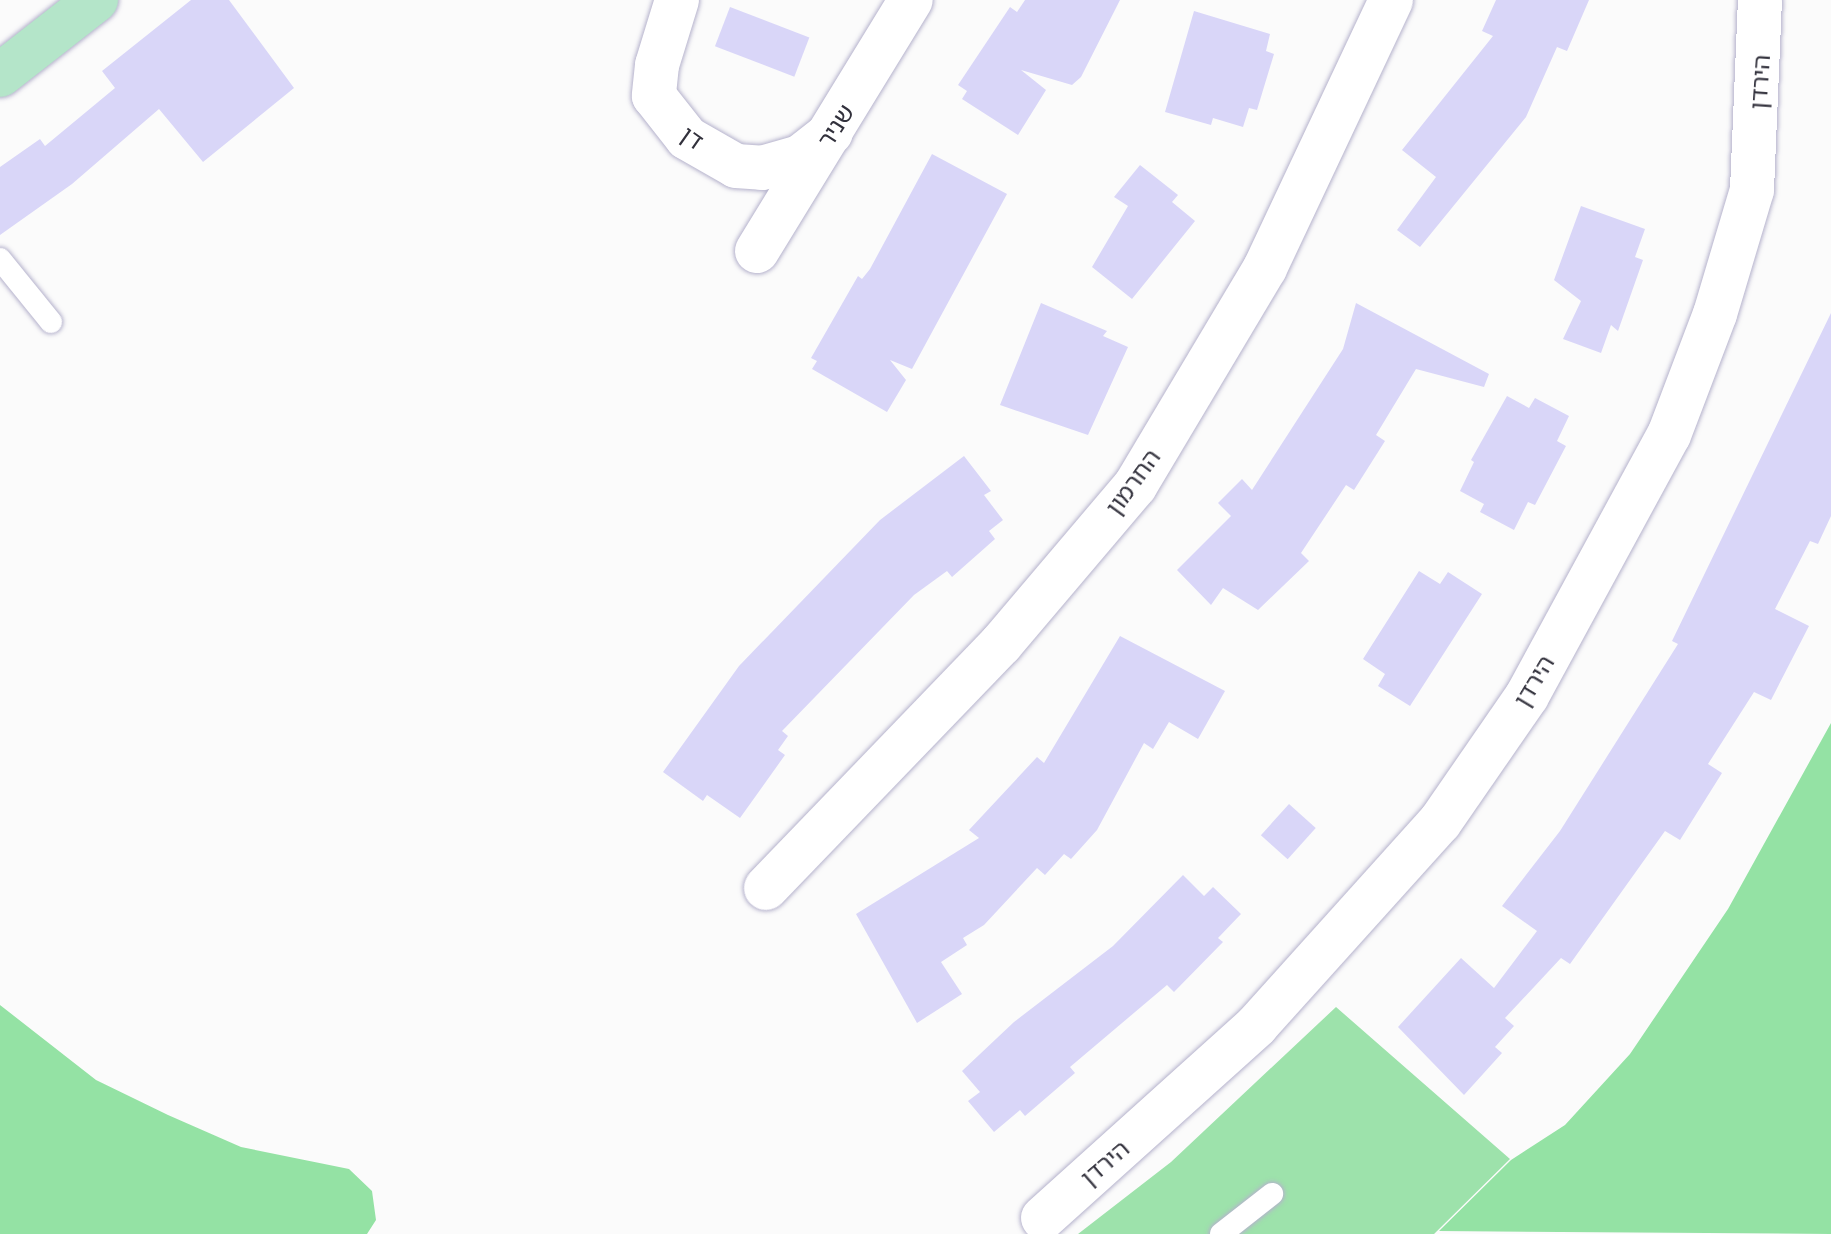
<!DOCTYPE html>
<meta charset="utf-8">
<style>
body{margin:0}
#map{position:relative;width:1831px;height:1234px;overflow:hidden;background:#fbfbfb;font-family:"Space Grotesk","Noto Sans Hebrew",sans-serif}
div>[style]{position:absolute}
[style*='--x']{left:calc(var(--x)*1px);top:calc(var(--y)*1px);width:calc(var(--w)*1px);rotate:calc(var(--a)*1deg)}
.green>*{inset:0;background:#9de2ab}
.forest>*{inset:0;background:#94e2a4}
.building>*{inset:0;background:#d9d6f8;transform-origin:0 0}
.roads{filter:drop-shadow(0 0 2px #b5b2cc) drop-shadow(0 0 2px #b5b2cc)}
.lane>*{height:22px;margin:-11px;padding:0 11px;transform-origin:11px;border-radius:11px;background:#fff}
.street>*{height:44px;margin:-22px;padding:0 22px;transform-origin:22px;border-radius:22px;background:#fff}
.secondary>*{height:44px;margin:-22px;padding:0 22px;transform-origin:22px;border-radius:22px;background:#b4e5c9}
span{translate:-50% -50%;white-space:nowrap;text-align:center;line-height:1.15;-webkit-text-stroke:6px #fff;paint-order:stroke}
.street-label{font-size:24px;color:#32313c}
</style>
<div id="map">
<div class="green">
<i style="clip-path:polygon(1336px 1007px,1510px 1159px,1434px 1234px,1078px 1234px,1171px 1162px)"></i>
</div>
<div class="forest">
<i style="clip-path:polygon(1831px 723px,1831px 1234px,1439px 1231px,1511px 1160px,1565px 1125px,1630px 1054px,1728px 909px)"></i>
<i style="clip-path:polygon(0 1005px,96px 1080px,168px 1115px,241px 1147px,349px 1169px,372px 1191px,376px 1220px,367px 1234px,0 1234px)"></i>
</div>
<div class="building">
<i style="clip-path:polygon(191px 0,229px 0,294px 88px,203px 162px,159px 109px,72px 184px,0 235px,0 167px,40px 139px,45px 146px,115px 88px,102px 71px)"></i>
<i style="clip-path:polygon(1025px 0,1120px 0,1081px 77px,1072px 85px,1021px 70px,1046px 90px,1018px 135px,962px 99px,967px 91px,958px 85px,1010px 7px,1017px 12px)"></i>
<i style="clip-path:polygon(1496px 0,1589px 0,1567px 51px,1557px 47px,1526px 117px,1420px 247px,1397px 230px,1436px 177px,1402px 150px,1493px 36px,1482px 31px)"></i>
<i style="left:730px;top:7px;width:85px;height:42px;rotate:21deg"></i>
<i style="clip-path:polygon(1194px 11px,1270px 34px,1266px 51px,1274px 54px,1257px 110px,1249px 108px,1243px 127px,1213px 118px,1211px 125px,1165px 112px)"></i>
<i style="clip-path:polygon(932px 154px,1007px 194px,912px 369px,890px 360px,906px 380px,887px 412px,812px 369px,817px 361px,811px 358px,858px 276px,862px 279px,870px 269px)"></i>
<i style="clip-path:polygon(1140px 165px,1178px 195px,1172px 202px,1195px 221px,1132px 299px,1092px 267px,1128px 206px,1114px 197px)"></i>
<i style="clip-path:polygon(1581px 206px,1645px 229px,1635px 257px,1643px 260px,1618px 331px,1611px 325px,1601px 353px,1563px 339px,1581px 301px,1554px 280px)"></i>
<i style="clip-path:polygon(1041px 303px,1107px 331px,1103px 336px,1128px 347px,1088px 435px,1000px 405px)"></i>
<i style="clip-path:polygon(1356px 303px,1489px 374px,1484px 387px,1416px 369px,1376px 435px,1385px 441px,1354px 490px,1346px 485px,1301px 553px,1309px 561px,1258px 610px,1223px 588px,1211px 605px,1177px 570px,1231px 516px,1218px 503px,1242px 479px,1252px 490px,1343px 349px)"></i>
<i style="clip-path:polygon(1831px 313px,1831px 516px,1818px 544px,1810px 541px,1775px 609px,1809px 626px,1771px 700px,1754px 692px,1708px 764px,1722px 773px,1680px 840px,1665px 831px,1570px 964px,1561px 958px,1505px 1018px,1514px 1026px,1495px 1047px,1502px 1053px,1464px 1095px,1398px 1027px,1461px 958px,1494px 988px,1537px 931px,1502px 906px,1560px 831px,1678px 644px,1672px 641px)"></i>
<i style="clip-path:polygon(1507px 396px,1529px 408px,1535px 398px,1569px 416px,1557px 441px,1566px 446px,1535px 505px,1528px 502px,1514px 530px,1480px 512px,1484px 504px,1460px 491px,1474px 462px,1471px 460px)"></i>
<i style="clip-path:polygon(964px 456px,991px 491px,984px 495px,1003px 520px,989px 531px,995px 539px,952px 577px,947px 571px,914px 595px,782px 731px,788px 736px,778px 750px,785px 755px,740px 818px,707px 795px,703px 801px,663px 772px,739px 666px,880px 520px)"></i>
<i style="clip-path:polygon(1419px 571px,1440px 584px,1448px 572px,1482px 594px,1410px 706px,1378px 686px,1385px 674px,1363px 659px)"></i>
<i style="clip-path:polygon(1120px 636px,1225px 691px,1198px 739px,1169px 722px,1153px 749px,1144px 743px,1097px 830px,1071px 859px,1064px 854px,1045px 875px,1037px 868px,984px 925px,963px 938px,967px 945px,941px 962px,962px 994px,917px 1023px,856px 914px,979px 838px,969px 830px,1037px 757px,1044px 763px)"></i>
<i style="left:1289px;top:804px;width:36px;height:42px;rotate:42deg"></i>
<i style="clip-path:polygon(1183px 875px,1204px 896px,1213px 887px,1241px 914px,1218px 938px,1223px 942px,1174px 992px,1167px 985px,1070px 1067px,1075px 1073px,1025px 1116px,1020px 1110px,994px 1132px,968px 1101px,980px 1092px,962px 1071px,1014px 1022px,1113px 946px)"></i>
</div>
<div class="roads">
<div class="lane">
<i style="--x:0;--y:259;--w:81;--a:51"></i>
<i style="--x:1221;--y:1234;--w:65;--a:-38.1"></i>
</div>
<div class="street">
<i style="--x:677;--y:0;--w:68;--a:107.1"></i>
<i style="--x:657;--y:65;--w:31;--a:96"></i>
<i style="--x:654;--y:96;--w:53;--a:51.8"></i>
<i style="--x:687;--y:138;--w:56;--a:29.7"></i>
<i style="--x:736;--y:166;--w:26;--a:4"></i>
<i style="--x:762;--y:168;--w:40;--a:-16"></i>
<i style="--x:800;--y:157;--w:39;--a:-38"></i>
<i style="--x:757;--y:251;--w:294;--a:-58.5"></i>
<i style="--x:766;--y:888;--w:339;--a:-46.1"></i>
<i style="--x:1001;--y:644;--w:207;--a:-49.7"></i>
<i style="--x:1135;--y:486;--w:254;--a:-59.2"></i>
<i style="--x:1265;--y:268;--w:296;--a:-64.8"></i>
<i style="--x:1043;--y:1218;--w:288;--a:-42"></i>
<i style="--x:1257;--y:1025;--w:273;--a:-48"></i>
<i style="--x:1440;--y:822;--w:153;--a:-55.4"></i>
<i style="--x:1527;--y:696;--w:297;--a:-61.5"></i>
<i style="--x:1669;--y:435;--w:129;--a:-69.2"></i>
<i style="--x:1715;--y:314;--w:129;--a:-73.4"></i>
<i style="--x:1752;--y:190;--w:190;--a:-87.6"></i>
</div>
<div class="secondary">
<i style="--x:0;--y:75;--w:122;--a:-38"></i>
</div>
</div>
<div class="street-label">
<span style="left:1760px;top:82px;rotate:-86deg">הירדן</span>
<span style="left:836px;top:126px;rotate:-57deg">שניר</span>
<span style="left:692px;top:138px;rotate:35deg">דן</span>
<span style="left:1133px;top:482px;rotate:-54deg">החרמון</span>
<span style="left:1534px;top:681px;rotate:-59deg">הירדן</span>
<span style="left:1105px;top:1163px;rotate:-41deg">הירדן</span>
</div>
</div>
